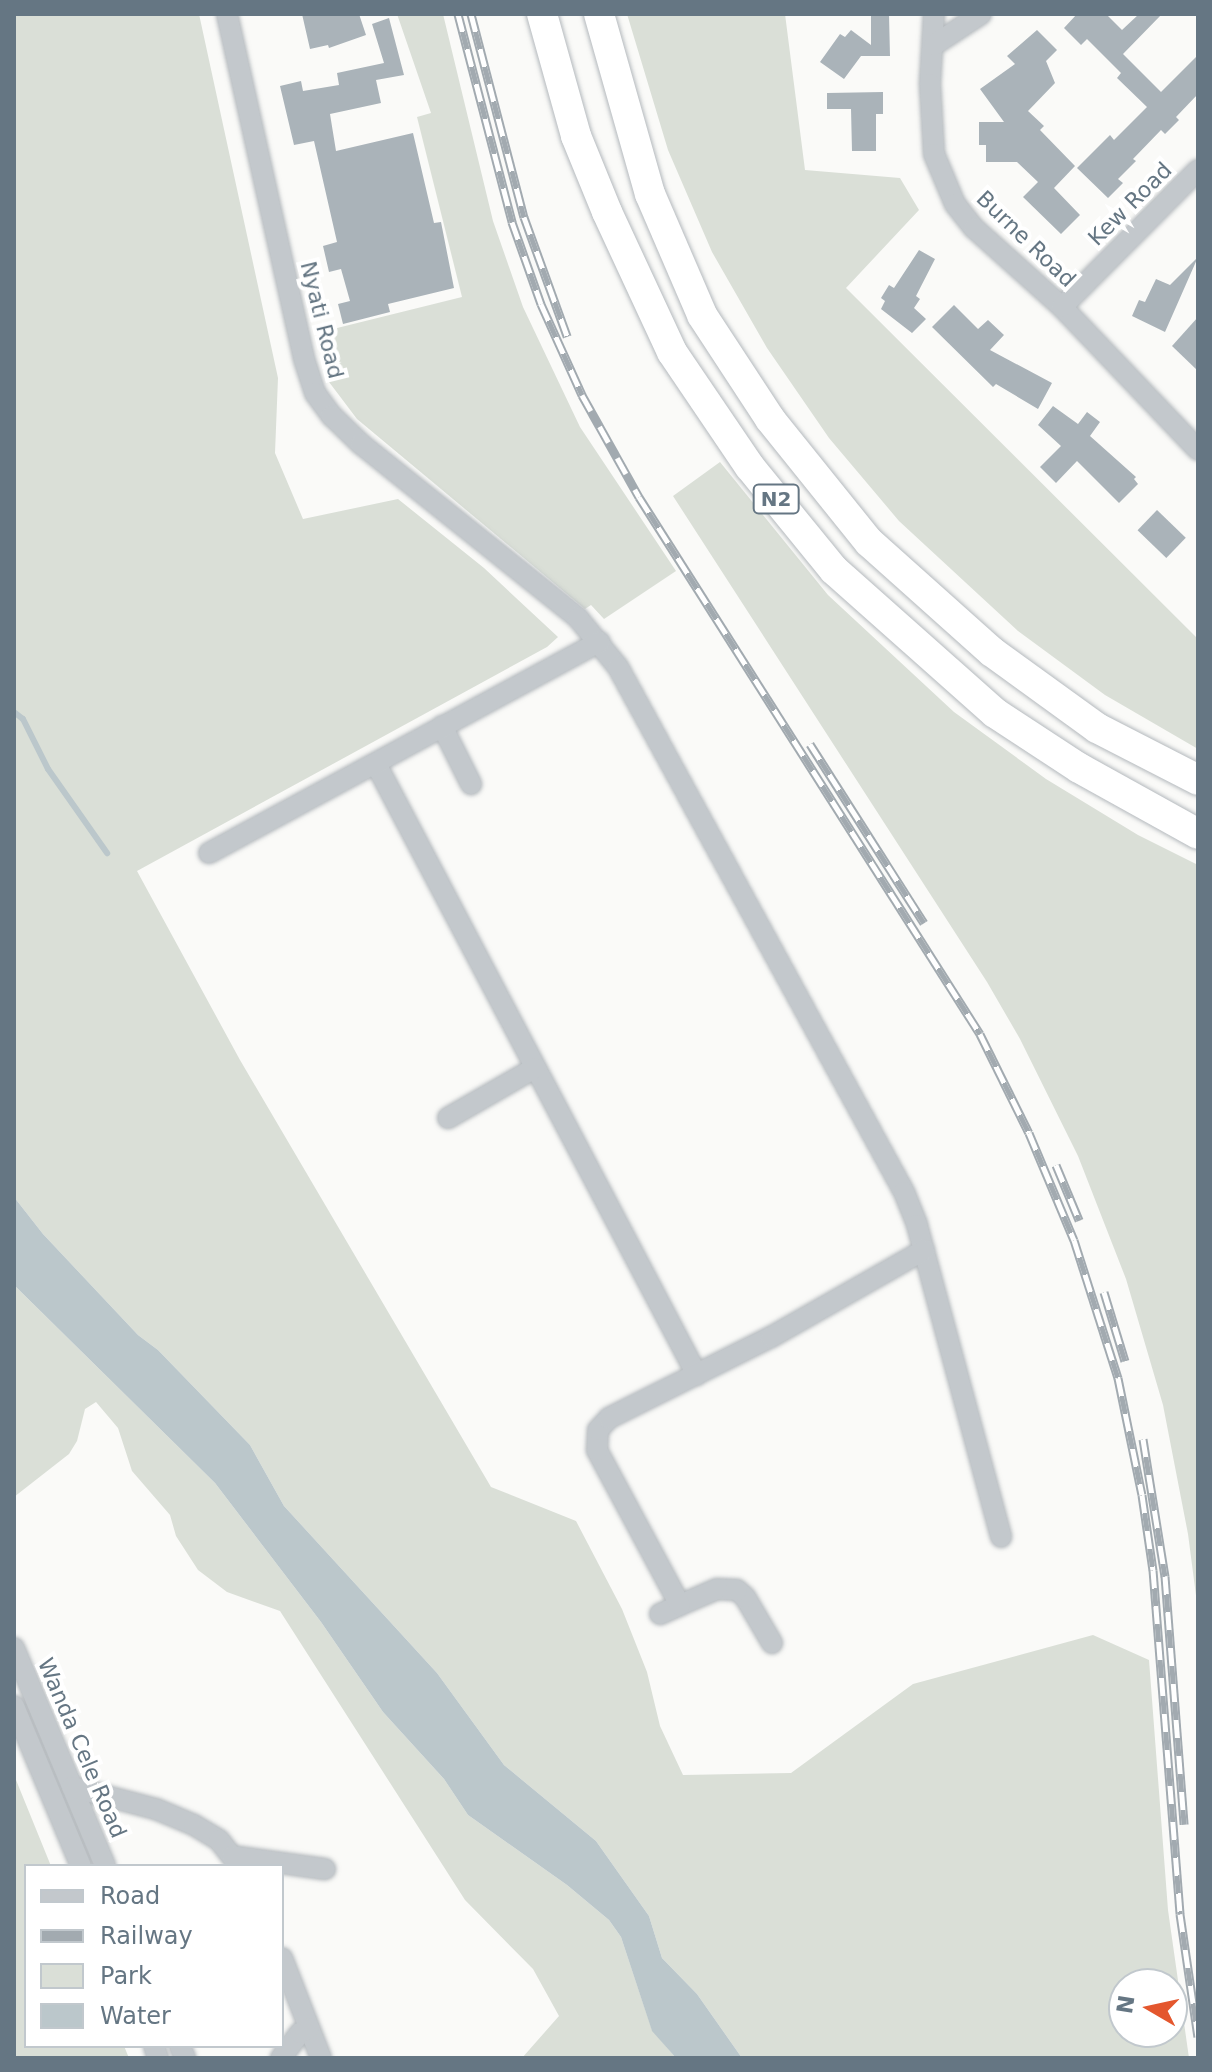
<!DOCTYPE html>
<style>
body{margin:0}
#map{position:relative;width:1212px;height:2072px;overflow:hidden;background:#fafaf8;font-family:"DejaVu Sans",sans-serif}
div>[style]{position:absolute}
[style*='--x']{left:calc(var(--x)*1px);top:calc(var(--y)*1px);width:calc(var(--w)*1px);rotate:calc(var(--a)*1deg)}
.green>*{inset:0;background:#dadfd7}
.water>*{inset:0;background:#bbc7cb}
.stream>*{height:6px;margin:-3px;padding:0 3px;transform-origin:3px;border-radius:3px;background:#bbc7cb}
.building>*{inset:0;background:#aab3b9;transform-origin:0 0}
.roads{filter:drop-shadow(0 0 2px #b4b9bd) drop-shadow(0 0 2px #b4b9bd)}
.minor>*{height:20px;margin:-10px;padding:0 10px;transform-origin:10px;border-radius:10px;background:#c3c8cc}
.highway>*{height:30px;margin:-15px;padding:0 15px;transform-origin:15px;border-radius:15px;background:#fff}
.rail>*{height:9px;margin-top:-4.5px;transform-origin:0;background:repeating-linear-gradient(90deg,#fff 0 18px,#a2aab0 0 36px);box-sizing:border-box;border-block:2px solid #a2aab0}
span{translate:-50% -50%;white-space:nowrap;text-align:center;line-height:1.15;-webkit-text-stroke:8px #fff;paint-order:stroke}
.shield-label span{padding:2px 6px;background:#fff;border:2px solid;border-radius:6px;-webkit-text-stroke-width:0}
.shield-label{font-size:20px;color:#657683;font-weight:700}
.street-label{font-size:22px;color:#657683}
.frame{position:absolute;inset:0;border:16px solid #657683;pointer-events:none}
.legend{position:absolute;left:24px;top:1864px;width:260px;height:184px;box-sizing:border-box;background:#fff;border:2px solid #c1c8cd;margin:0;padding:10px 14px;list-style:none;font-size:24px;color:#657683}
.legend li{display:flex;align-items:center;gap:16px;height:40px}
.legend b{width:40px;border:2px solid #c1c8cd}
.north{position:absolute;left:1108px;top:1968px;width:80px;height:80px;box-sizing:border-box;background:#fff;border:2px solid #c1c8cd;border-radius:50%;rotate:279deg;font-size:22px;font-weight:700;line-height:32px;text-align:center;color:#657683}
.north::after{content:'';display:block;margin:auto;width:28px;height:36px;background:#e4572e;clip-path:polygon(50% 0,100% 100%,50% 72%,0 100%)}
</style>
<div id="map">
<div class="green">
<i style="clip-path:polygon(evenodd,14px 14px,199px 14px,278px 378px,275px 453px,303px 519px,398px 499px,484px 568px,558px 637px,547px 647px,137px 871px,240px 1060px,491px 1487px,576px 1521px,622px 1609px,647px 1672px,660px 1726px,683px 1775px,791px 1773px,913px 1684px,1093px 1635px,1149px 1660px,1168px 1910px,1189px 2058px,742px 2058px,697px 1994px,662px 1958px,649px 1916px,596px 1841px,504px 1765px,437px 1673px,284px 1506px,250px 1445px,158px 1350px,138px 1335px,43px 1234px,14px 1197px,14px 14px,1124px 1984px,1172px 1984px,1172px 2032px,1124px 2032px,1124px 1984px)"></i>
<i style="clip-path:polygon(397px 14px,443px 14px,493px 221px,523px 307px,580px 427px,676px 571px,604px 619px,591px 605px,585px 609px,357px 419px,329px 382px,317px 333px,462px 297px,417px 117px,431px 113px)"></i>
<i style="clip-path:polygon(627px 14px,785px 14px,805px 170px,900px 178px,919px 210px,846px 288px,1198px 639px,1198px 749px,1105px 695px,1018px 631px,899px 521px,829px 438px,767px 348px,712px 252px,668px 150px)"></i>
<i style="clip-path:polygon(720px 462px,828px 595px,954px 712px,1046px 779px,1138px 835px,1198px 865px,1198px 1611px,1188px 1534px,1163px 1405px,1126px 1279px,1078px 1156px,1020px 1039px,987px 982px,673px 496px)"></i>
<i style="clip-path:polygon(14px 1285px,215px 1483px,321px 1622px,383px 1712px,444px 1779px,468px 1815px,567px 1885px,609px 1920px,621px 1937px,652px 2030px,676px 2058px,522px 2058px,559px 2016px,533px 1969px,465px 1900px,280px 1611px,227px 1592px,198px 1570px,176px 1536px,170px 1515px,132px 1471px,118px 1428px,96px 1402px,85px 1409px,77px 1441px,69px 1454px,14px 1497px)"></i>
<i style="clip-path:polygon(14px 1775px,51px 1866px,26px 1866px,26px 2046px,124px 2046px,129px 2058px,14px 2058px)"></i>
</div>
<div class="water">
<i style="clip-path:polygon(14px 1197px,43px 1234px,138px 1335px,158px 1350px,250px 1445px,284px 1506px,437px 1673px,504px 1765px,596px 1841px,649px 1916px,662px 1958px,697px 1994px,742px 2058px,676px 2058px,652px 2031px,621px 1937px,609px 1920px,567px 1885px,468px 1815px,444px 1779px,383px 1712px,321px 1622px,215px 1483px,14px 1285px)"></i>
</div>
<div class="stream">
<i style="--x:14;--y:712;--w:11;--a:38"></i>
<i style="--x:23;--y:719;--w:56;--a:63.4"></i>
<i style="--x:48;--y:769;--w:103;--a:54.9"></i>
</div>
<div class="building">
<i style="clip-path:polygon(302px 14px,359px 14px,366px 35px,329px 48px,328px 45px,310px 49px)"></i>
<i style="clip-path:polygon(871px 14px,889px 14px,890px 56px,861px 56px,844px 79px,820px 62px,840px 34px,845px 37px,851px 30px,871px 45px)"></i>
<i style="clip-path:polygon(1077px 14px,1106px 14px,1122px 30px,1139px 14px,1162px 14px,1123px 54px,1161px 92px,1198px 55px,1198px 94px,1176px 117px,1179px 120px,1165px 134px,1161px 130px,1133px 159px,1136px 161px,1118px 179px,1123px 183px,1108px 198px,1077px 168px,1110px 135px,1114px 140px,1147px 107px,1117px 78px,1121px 73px,1087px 39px,1081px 45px,1064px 28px)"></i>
<i style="clip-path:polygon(389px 18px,404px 75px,376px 80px,381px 103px,330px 114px,336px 151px,413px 133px,434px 223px,441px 222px,454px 288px,388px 304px,390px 312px,343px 324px,338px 304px,350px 301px,341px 269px,329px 272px,323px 246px,337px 242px,314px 141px,294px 145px,280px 86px,301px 81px,303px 91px,339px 85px,337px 73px,384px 63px,372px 24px)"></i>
<i style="clip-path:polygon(1037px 30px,1057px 50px,1046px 61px,1055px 83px,1028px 111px,1044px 126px,1040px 130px,1075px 166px,1054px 188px,1080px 215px,1061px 234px,1023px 197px,1038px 182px,1017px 162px,986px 162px,986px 145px,979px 145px,979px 122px,1004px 122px,980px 89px,1015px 64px,1007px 56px)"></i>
<i style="clip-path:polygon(883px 92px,883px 114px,876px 114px,876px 151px,852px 151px,851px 109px,827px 109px,827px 93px)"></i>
<i style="clip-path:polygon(919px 250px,935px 259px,916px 296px,920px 299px,914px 308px,926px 319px,912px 333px,881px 309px,885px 301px,881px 298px,889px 285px,894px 288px)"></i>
<i style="clip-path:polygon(1198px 257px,1165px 332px,1132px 316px,1139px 300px,1145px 302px,1156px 279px,1170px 285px)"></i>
<i style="clip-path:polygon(954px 305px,978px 329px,988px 320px,1004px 335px,990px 350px,1052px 383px,1038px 409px,996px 384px,993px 387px,932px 327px)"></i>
<i style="clip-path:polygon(1198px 317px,1198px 371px,1172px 346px)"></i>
<i style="clip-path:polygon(1053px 406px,1078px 424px,1087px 412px,1100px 422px,1090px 436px,1136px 477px,1134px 479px,1138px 484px,1119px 503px,1077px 461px,1056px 483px,1040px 467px,1061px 446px,1038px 425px)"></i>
<i style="left:1157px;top:510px;width:40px;height:28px;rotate:44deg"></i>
</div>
<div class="roads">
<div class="minor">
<i style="--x:227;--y:14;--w:353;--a:77.4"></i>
<i style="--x:304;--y:359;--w:36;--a:72"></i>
<i style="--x:315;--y:393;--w:29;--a:54"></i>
<i style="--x:332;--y:416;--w:40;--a:44"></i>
<i style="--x:361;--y:444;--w:278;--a:38.7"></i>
<i style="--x:578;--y:618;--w:63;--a:50.8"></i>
<i style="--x:618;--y:667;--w:598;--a:61.42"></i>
<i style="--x:904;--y:1192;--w:35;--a:68"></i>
<i style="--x:917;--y:1225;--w:323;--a:74.9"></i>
<i style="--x:934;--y:14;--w:70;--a:93.3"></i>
<i style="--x:930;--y:84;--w:70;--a:86.7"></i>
<i style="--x:934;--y:154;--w:54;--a:67.2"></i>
<i style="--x:955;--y:204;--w:31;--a:52"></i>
<i style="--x:974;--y:228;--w:118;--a:41.9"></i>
<i style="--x:1062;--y:307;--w:197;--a:46.4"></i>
<i style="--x:934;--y:45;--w:56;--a:-33.4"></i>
<i style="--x:1062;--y:307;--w:193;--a:-45.2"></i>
<i style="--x:442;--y:726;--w:65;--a:63.4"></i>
<i style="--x:376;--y:764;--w:690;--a:62.28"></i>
<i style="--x:209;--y:853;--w:444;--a:-28.4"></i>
<i style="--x:448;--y:1118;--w:100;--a:-29.9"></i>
<i style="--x:660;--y:1614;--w:22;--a:-24"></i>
<i style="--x:772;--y:1643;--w:53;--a:-120.4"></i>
<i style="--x:745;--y:1597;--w:11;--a:-139"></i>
<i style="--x:737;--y:1590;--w:20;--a:-177"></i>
<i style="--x:717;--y:1589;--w:40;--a:156.6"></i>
<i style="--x:680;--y:1605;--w:176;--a:-118.2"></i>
<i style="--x:597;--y:1450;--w:20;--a:-87"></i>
<i style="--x:598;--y:1430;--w:16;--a:-47"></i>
<i style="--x:609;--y:1418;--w:181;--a:-26.6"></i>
<i style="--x:771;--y:1337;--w:176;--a:-29.6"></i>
<i style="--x:14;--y:1648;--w:236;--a:67.3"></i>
<i style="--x:14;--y:1706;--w:173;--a:67.3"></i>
<i style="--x:72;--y:1787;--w:87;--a:14.7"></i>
<i style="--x:156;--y:1809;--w:41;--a:22.8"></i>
<i style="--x:194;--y:1825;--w:29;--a:31"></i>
<i style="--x:219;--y:1840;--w:33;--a:52"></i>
<i style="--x:232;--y:1856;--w:94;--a:8"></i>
<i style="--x:282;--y:1958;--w:107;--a:68.7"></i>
<i style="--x:154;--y:2046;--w:13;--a:72"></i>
<i style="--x:180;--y:2046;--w:13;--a:67"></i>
<i style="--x:281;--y:2058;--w:31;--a:-53"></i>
<i style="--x:300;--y:2033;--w:10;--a:-29"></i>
</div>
<div class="highway">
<i style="--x:542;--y:14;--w:127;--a:74.4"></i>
<i style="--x:576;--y:136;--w:82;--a:67.8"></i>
<i style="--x:607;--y:212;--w:154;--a:65.1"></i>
<i style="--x:672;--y:352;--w:139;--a:55.9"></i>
<i style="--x:750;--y:467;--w:133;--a:50.8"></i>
<i style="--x:834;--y:570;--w:215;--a:41.6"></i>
<i style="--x:995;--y:713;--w:100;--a:33.2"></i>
<i style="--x:1079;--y:768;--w:136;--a:29"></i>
<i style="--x:599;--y:14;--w:187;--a:74.2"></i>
<i style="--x:650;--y:194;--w:132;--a:66.7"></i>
<i style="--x:702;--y:315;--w:124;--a:56.8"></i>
<i style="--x:770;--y:419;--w:158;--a:51.2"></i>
<i style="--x:869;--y:542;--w:165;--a:41.8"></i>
<i style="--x:992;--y:652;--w:130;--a:35.9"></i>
<i style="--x:1097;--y:728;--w:114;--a:27.2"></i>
</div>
</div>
<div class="rail">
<i style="--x:458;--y:14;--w:215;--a:75.4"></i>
<i style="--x:512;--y:222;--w:87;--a:70.5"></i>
<i style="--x:541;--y:304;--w:100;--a:65.7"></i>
<i style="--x:582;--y:395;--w:117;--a:60.8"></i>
<i style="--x:639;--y:497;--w:636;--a:57.58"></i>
<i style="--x:980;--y:1034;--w:110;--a:63.7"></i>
<i style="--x:1029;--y:1133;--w:116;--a:67.2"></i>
<i style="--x:1074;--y:1240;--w:145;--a:72.3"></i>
<i style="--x:1118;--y:1378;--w:119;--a:78.4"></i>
<i style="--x:1142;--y:1495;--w:76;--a:81.7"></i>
<i style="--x:1153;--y:1570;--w:345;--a:85.5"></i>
<i style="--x:1180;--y:1914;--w:124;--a:81.7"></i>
<i style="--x:471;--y:14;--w:210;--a:75.4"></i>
<i style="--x:524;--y:217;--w:127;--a:70.1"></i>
<i style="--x:810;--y:744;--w:212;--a:57.5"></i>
<i style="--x:1056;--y:1165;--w:60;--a:67.3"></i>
<i style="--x:1104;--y:1292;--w:72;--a:73.1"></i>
<i style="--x:1143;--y:1439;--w:139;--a:80.9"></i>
<i style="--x:1165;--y:1576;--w:249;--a:85.6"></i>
</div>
<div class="shield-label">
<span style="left:776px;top:499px">N2</span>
</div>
<div class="street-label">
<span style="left:1130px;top:204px;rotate:-45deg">Kew Road</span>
<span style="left:1026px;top:239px;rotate:44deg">Burne Road</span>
<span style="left:322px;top:320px;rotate:76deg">Nyati Road</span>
<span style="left:82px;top:1748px;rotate:67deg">Wanda Cele Road</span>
</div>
<div class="frame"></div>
<ul class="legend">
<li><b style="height:10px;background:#c3c8cc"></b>Road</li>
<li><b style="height:10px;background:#a2aab0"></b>Railway</li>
<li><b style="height:22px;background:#dadfd7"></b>Park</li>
<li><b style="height:22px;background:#bbc7cb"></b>Water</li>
</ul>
<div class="north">N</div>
</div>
